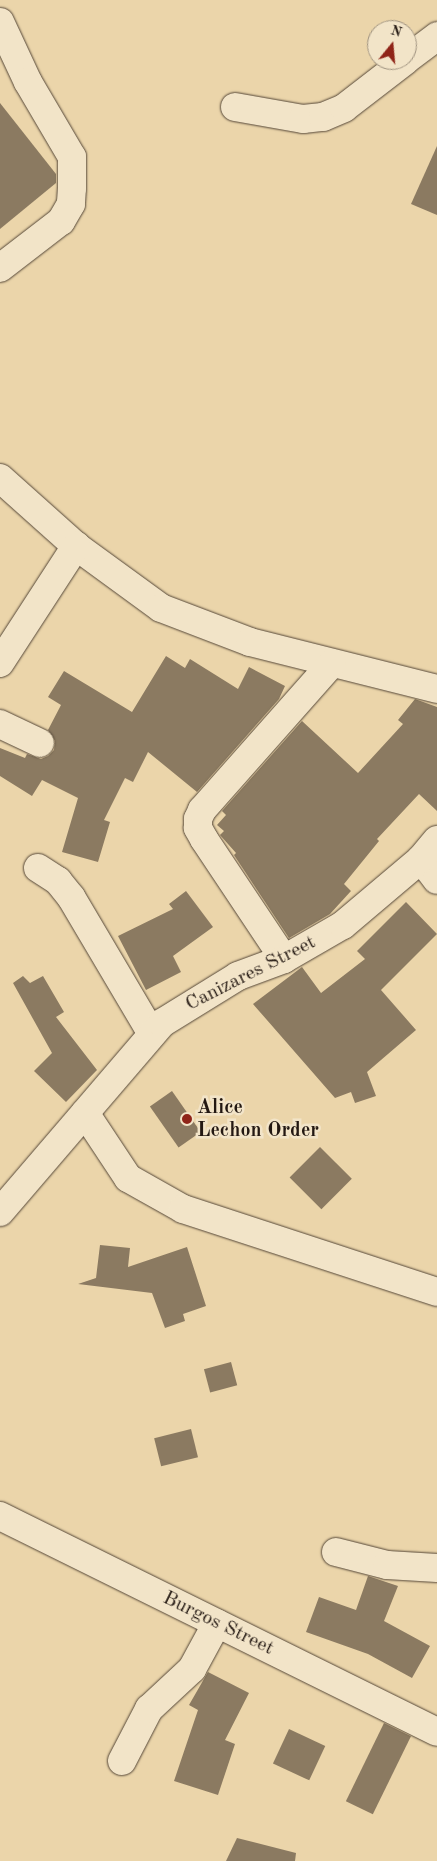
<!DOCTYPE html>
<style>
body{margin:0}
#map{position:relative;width:437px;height:1861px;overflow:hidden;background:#ebd5aa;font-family:"Old Standard TT",serif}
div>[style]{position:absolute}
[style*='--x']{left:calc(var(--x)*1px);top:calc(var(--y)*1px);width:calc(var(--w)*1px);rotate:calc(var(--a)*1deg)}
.building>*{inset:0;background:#8b7a61;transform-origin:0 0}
.roads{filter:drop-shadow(0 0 1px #554738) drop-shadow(0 0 1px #554738)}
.minor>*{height:28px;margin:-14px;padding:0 14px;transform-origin:14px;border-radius:14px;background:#f2e4c8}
.dots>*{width:14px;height:14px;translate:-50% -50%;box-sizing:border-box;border:2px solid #f2e4c8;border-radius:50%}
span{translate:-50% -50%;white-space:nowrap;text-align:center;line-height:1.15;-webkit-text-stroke:5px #f2e4c8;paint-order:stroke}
.street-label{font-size:20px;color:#231812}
.poi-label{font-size:20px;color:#231812;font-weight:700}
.left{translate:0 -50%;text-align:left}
.north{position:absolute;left:367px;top:20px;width:50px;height:50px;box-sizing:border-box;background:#f2e4c8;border:1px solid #9f927f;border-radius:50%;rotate:17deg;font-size:14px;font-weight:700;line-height:20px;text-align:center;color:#231812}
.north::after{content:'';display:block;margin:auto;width:18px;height:22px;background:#8f2418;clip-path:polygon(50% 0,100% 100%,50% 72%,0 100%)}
</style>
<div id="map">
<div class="building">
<i style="clip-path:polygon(0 103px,56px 174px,56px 183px,0 229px)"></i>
<i style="clip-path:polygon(437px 146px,437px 215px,411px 204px)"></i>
<i style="clip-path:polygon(166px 656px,185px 668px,190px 659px,238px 689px,249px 667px,285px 686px,279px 699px,197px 792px,148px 752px,133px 782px,125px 778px,104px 820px,110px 822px,98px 862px,62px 852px,78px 798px,42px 780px,32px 796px,0 776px,0 748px,25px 758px,27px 754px,41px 759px,48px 756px,54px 750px,55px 741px,48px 730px,61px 705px,48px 697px,64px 671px,132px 712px)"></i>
<i style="clip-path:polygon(415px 699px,437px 707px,437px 811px,419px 794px,377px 839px,379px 841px,344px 884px,351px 891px,330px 914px,289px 938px,234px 855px,236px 853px,220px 835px,224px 831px,217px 825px,226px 815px,222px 811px,302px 721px,358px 773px,403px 724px,398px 720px)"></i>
<i style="clip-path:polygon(186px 891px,213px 927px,173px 956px,181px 972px,146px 990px,118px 936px,173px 909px,169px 904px)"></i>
<i style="clip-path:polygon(406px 902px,437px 934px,381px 990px,416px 1030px,367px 1072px,376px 1096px,355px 1103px,351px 1092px,335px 1098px,253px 1004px,302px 967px,321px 993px,365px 959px,357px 951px)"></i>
<i style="clip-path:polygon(23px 976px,30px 983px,43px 976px,64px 1012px,56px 1017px,97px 1070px,66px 1102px,34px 1071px,52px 1053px,13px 983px)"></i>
<i style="left:172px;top:1091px;width:50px;height:27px;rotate:55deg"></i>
<i style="left:320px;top:1147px;width:45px;height:43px;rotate:45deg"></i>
<i style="clip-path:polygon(100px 1245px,130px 1248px,128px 1267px,187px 1247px,206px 1306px,183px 1314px,185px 1321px,165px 1328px,152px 1293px,78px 1284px,96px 1278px)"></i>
<i style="left:231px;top:1362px;width:24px;height:28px;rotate:75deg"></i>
<i style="left:191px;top:1429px;width:29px;height:38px;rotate:76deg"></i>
<i style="clip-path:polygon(368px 1576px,398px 1586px,384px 1621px,430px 1646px,412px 1678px,368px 1654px,306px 1632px,319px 1597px,356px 1610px)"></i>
<i style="clip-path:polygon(208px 1672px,249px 1693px,225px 1740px,235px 1744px,218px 1795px,174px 1781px,198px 1710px,189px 1705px)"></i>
<i style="left:384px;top:1723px;width:30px;height:87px;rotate:26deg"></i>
<i style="left:289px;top:1729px;width:40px;height:38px;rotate:25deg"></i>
<i style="clip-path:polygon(237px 1838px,296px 1853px,295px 1861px,226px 1861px)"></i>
</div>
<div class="roads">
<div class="minor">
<i style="--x:0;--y:22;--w:66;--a:65"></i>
<i style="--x:28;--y:82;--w:87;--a:59.6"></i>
<i style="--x:72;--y:157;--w:31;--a:90"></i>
<i style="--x:72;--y:188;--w:16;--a:94"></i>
<i style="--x:71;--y:204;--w:20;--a:120"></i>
<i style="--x:61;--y:221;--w:77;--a:142.4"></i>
<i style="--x:407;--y:59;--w:38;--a:-37"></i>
<i style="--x:235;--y:107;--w:69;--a:10"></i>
<i style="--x:303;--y:119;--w:20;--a:-6"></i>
<i style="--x:323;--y:117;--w:23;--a:-23"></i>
<i style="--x:344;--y:108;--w:78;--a:-37.7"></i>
<i style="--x:0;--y:478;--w:102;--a:41.8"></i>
<i style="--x:76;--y:546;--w:105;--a:36.1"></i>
<i style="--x:161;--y:608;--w:95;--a:20.9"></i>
<i style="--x:250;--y:642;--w:193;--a:14.1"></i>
<i style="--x:0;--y:663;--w:140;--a:-57"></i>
<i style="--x:0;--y:724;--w:44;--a:25.4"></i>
<i style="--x:421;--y:859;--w:26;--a:53"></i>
<i style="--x:38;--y:868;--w:24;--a:33"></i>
<i style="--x:58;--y:881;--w:21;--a:51"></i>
<i style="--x:71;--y:897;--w:159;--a:59.4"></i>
<i style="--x:284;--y:959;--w:144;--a:-123.7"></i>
<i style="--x:204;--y:839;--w:13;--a:-119"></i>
<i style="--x:198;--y:828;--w:9;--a:-90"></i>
<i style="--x:198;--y:819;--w:10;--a:-66"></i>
<i style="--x:202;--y:810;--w:196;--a:-48.5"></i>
<i style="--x:85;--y:1113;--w:78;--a:56.5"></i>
<i style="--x:128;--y:1178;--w:63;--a:29.4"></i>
<i style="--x:183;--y:1209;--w:267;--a:18.1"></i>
<i style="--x:0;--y:1212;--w:249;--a:-49.4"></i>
<i style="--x:162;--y:1023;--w:89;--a:-31.7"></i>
<i style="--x:238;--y:976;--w:49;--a:-20.3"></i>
<i style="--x:284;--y:959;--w:68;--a:-30"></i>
<i style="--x:343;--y:925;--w:102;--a:-40.2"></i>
<i style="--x:421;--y:859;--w:25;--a:-50"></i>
<i style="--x:0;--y:1516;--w:487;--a:26.3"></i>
<i style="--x:336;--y:1552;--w:53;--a:14.3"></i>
<i style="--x:387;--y:1565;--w:50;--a:3.4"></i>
<i style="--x:122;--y:1761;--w:59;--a:-62.6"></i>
<i style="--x:149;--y:1709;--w:59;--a:-42.9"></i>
<i style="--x:192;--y:1669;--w:52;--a:-61.5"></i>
</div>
</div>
<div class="dots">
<i style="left:187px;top:1119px;background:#8f2418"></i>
</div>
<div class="street-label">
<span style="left:251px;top:974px;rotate:-27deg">Canizares Street</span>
<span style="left:218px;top:1624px;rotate:26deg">Burgos Street</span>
</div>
<div class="poi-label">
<span class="left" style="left:197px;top:1120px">Alice<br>Lechon Order</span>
</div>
<div class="north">N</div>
</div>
